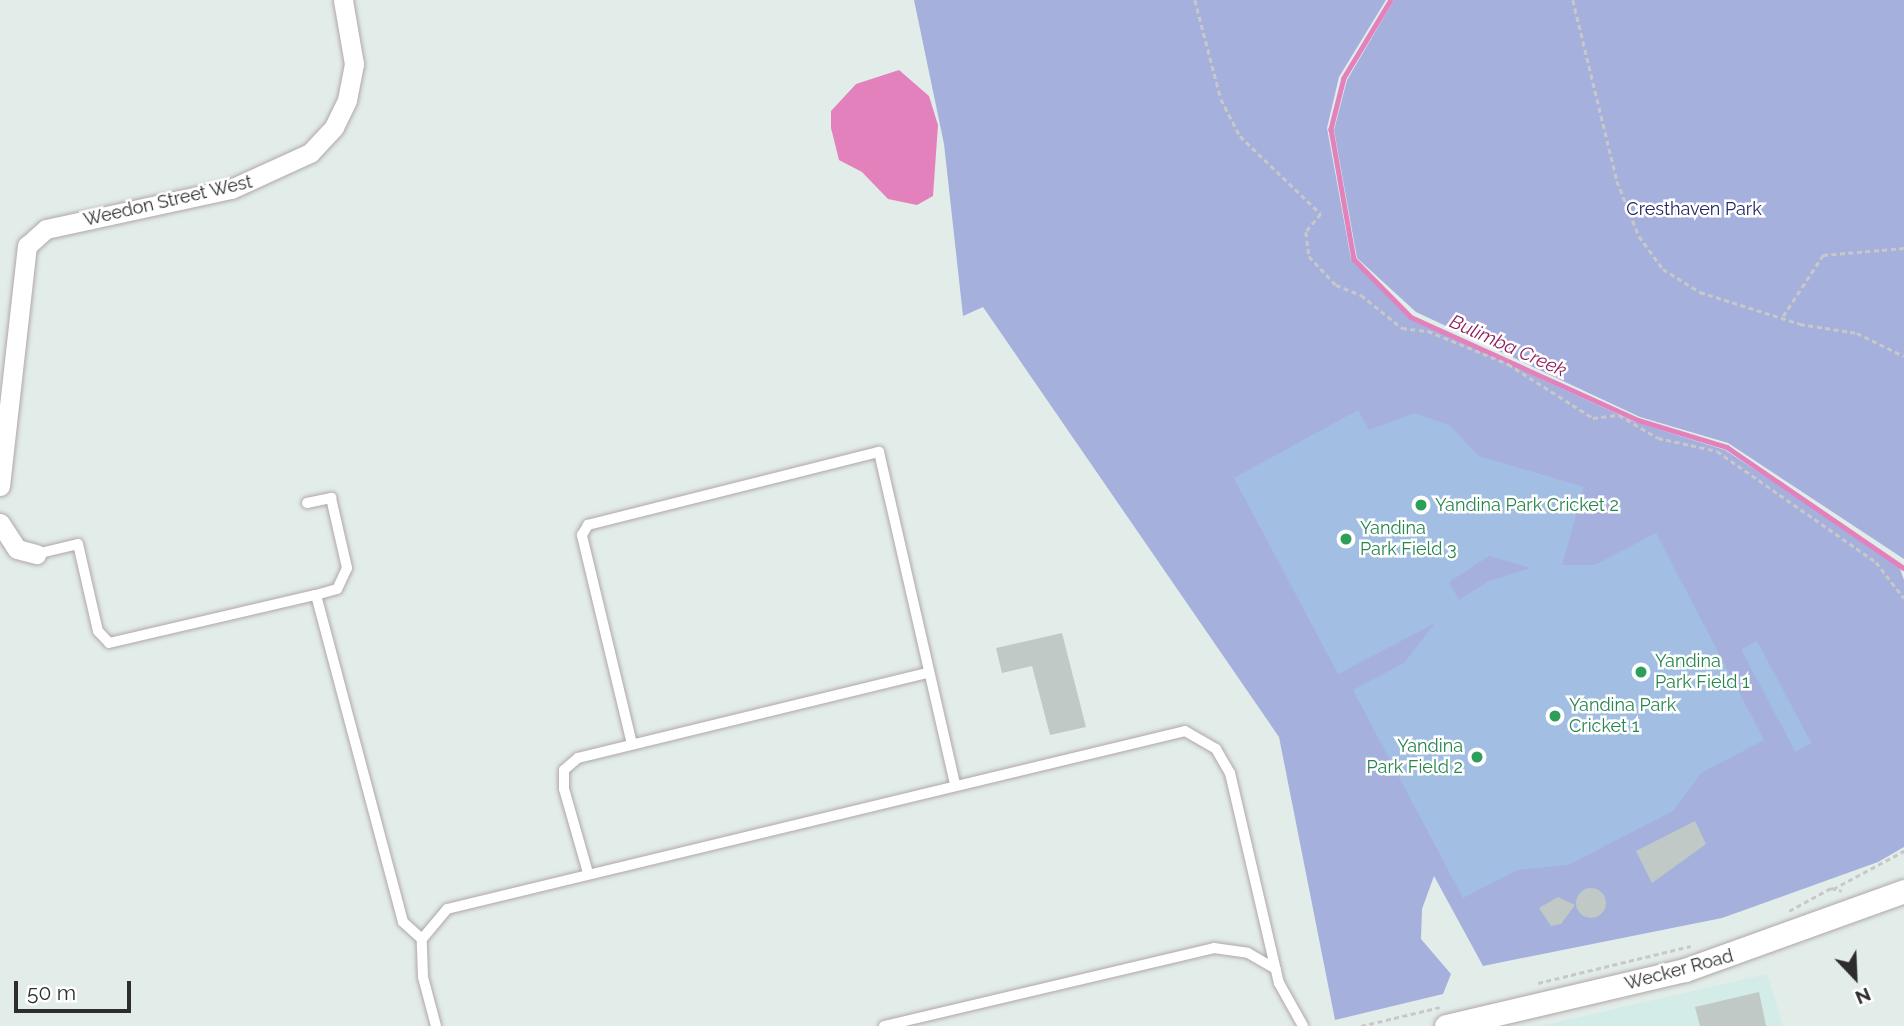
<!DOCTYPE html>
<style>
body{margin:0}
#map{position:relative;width:1904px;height:1026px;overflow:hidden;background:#e2edea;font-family:Raleway,sans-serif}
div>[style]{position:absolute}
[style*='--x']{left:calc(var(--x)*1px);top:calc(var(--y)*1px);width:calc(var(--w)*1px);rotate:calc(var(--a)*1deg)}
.education>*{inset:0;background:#d3ece8}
.green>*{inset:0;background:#a5b0dd}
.pitch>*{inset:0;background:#a2bfe3;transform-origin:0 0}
.water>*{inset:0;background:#e381bc}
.stream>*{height:4.5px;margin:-2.25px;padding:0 2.25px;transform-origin:2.25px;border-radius:2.25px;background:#e381bc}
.building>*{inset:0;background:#c0c9c6}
.round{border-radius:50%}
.path>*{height:2.5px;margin-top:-1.25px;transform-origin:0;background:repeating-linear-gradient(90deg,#c8c8c8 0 5px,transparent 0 8.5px)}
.roads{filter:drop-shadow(0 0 2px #b1a7a8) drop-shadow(0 0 2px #b1a7a8)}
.service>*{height:10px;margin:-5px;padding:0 5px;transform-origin:5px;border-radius:5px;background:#fff}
.minor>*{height:19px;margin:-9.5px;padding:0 9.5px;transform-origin:9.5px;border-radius:9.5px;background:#fff}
.tertiary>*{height:23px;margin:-11.5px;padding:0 11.5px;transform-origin:11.5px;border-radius:11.5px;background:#fff}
.dots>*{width:19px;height:19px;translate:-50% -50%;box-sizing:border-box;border:4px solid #fff;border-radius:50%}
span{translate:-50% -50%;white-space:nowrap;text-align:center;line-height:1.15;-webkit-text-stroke:5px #fff;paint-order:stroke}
.street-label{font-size:18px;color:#2d2d2d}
.park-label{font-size:18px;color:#242864}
.leisure-label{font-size:18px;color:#27864d}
.left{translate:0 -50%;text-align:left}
.right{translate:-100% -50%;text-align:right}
.water-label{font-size:19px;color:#921d5a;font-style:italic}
.north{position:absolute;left:1820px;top:942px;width:70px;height:70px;-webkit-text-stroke:5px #fff;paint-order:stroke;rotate:157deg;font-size:19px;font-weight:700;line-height:28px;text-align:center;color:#2d2d2d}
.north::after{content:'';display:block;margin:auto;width:24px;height:32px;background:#2d2d2d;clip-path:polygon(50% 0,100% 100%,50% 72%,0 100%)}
.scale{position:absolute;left:14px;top:981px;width:117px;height:32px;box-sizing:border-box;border:4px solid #2d2d2d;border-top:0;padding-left:9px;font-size:21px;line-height:24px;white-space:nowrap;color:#2d2d2d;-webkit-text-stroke:5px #fff;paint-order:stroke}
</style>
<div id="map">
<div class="education">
<i style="clip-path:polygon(1767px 974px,1783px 1026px,1540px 1026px)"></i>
</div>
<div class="green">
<i style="clip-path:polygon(914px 0,1386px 0,1339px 77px,1327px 128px,1351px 259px,1410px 319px,1635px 422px,1725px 450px,1898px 563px,1904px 580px,1904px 847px,1878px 862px,1722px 918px,1483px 966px,1434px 876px,1422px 909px,1421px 939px,1451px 974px,1443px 994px,1335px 1020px,1279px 737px,983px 307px,963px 316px,944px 144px)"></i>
<i style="clip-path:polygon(1394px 0,1904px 0,1904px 559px,1728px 443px,1640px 417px,1416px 312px,1357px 258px,1334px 130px,1347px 80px)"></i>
</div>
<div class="pitch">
<i style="clip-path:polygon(evenodd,1358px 410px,1369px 430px,1414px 413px,1449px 425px,1479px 456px,1584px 487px,1562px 565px,1595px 565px,1656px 533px,1764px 740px,1701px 773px,1673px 811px,1568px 865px,1517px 870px,1463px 898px,1353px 690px,1404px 663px,1435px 623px,1338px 674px,1234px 478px,1358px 410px,1489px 556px,1531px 568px,1489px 581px,1459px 600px,1449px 582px,1489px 556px)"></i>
<i style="left:1757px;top:641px;width:116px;height:18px;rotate:62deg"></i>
</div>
<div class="water">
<i style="clip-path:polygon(899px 70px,929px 96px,938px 125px,933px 196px,917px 205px,888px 199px,862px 172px,839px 160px,831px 128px,831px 111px,856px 84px)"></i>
</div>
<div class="stream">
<i style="--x:1391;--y:0;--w:91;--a:121.1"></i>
<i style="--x:1344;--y:78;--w:53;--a:104.3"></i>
<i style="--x:1331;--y:129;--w:132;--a:80"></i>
<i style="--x:1354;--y:259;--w:81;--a:45.5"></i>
<i style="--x:1411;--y:317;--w:249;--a:24.4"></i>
<i style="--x:1638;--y:420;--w:93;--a:16.9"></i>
<i style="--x:1727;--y:447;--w:214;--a:34.4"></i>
</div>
<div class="building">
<i style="clip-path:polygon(1062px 633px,1086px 727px,1050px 735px,1032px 666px,1002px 673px,996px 648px)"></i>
<i style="clip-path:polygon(1695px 821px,1706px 844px,1652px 883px,1636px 851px)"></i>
<i class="round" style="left:1576px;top:888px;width:30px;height:30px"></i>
<i style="clip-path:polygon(1558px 897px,1575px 905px,1561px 924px,1551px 926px,1539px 908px)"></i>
<i style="clip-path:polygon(1759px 992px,1766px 1026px,1700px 1026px,1695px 1007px)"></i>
</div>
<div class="path">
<i style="--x:1195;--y:0;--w:102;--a:75.3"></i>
<i style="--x:1221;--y:99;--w:42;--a:62.8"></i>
<i style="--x:1240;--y:136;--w:112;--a:43.9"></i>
<i style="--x:1321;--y:214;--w:23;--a:130"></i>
<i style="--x:1306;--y:232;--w:24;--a:83"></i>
<i style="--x:1309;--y:256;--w:40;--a:47"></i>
<i style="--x:1336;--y:285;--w:27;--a:22"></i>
<i style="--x:1361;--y:295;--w:53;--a:38.8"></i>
<i style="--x:1402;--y:328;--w:26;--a:7"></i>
<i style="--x:1428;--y:331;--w:87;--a:22.4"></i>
<i style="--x:1508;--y:364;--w:101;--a:32.4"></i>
<i style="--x:1593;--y:418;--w:26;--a:-7"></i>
<i style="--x:1619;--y:415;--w:45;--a:30.5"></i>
<i style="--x:1658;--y:438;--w:60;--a:12.4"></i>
<i style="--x:1717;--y:451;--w:194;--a:34.9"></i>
<i style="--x:1876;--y:562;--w:46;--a:52.1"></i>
<i style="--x:1573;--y:0;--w:186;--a:76.3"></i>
<i style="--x:1617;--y:181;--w:59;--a:68.2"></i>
<i style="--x:1639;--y:236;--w:41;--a:54"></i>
<i style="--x:1663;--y:269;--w:44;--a:31.9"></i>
<i style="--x:1700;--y:292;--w:105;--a:17.7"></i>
<i style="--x:1800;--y:324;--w:58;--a:9"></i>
<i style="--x:1857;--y:333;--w:52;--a:26.1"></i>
<i style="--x:1783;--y:316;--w:73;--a:-56.7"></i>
<i style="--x:1823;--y:255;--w:81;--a:-4.9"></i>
<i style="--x:1833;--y:889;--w:81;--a:-28.2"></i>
<i style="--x:1789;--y:911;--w:48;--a:-28.7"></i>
<i style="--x:1831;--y:888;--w:11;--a:15"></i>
<i style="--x:1538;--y:983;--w:157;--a:-13.6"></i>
<i style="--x:1361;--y:1026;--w:81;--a:-13.5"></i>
</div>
<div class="roads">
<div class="service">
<i style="--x:307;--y:503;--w:25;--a:-12"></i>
<i style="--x:331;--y:498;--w:72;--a:77.1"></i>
<i style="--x:347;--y:568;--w:23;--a:115"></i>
<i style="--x:337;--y:589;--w:22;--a:164"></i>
<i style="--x:36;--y:554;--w:43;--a:-13.4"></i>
<i style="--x:78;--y:544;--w:89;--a:77.1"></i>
<i style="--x:98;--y:631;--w:16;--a:47"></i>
<i style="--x:109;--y:643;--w:212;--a:-13.1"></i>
<i style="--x:316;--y:595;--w:338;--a:75.1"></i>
<i style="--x:403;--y:922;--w:25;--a:42"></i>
<i style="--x:632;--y:744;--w:215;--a:-103.5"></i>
<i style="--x:582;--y:535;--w:12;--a:-59"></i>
<i style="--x:588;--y:525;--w:300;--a:-14.1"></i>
<i style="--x:879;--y:452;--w:341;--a:77.1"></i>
<i style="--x:588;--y:873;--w:87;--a:-105.9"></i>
<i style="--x:564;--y:789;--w:19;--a:-90"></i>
<i style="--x:564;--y:770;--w:18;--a:-41"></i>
<i style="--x:578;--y:758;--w:360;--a:-13.7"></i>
<i style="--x:436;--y:1026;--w:51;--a:-104.9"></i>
<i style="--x:423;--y:977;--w:38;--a:-92"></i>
<i style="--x:422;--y:939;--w:39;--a:-50"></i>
<i style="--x:447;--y:909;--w:759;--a:-13.56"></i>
<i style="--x:1185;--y:731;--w:36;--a:30"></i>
<i style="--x:1216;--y:749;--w:28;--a:60"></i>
<i style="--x:1230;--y:773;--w:216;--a:76.9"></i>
<i style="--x:1279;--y:983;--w:49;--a:60.8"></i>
<i style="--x:884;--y:1026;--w:339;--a:-13.3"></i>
<i style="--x:1214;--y:948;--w:34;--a:8"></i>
<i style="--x:1248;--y:953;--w:32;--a:30"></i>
</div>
<div class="minor">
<i style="--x:0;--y:486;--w:242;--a:-83.6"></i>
<i style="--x:27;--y:246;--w:25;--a:-42"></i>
<i style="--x:46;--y:229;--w:189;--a:-12.2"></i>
<i style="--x:231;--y:189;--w:87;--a:-24.5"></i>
<i style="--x:310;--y:153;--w:35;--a:-47"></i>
<i style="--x:334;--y:127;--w:30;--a:-64"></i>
<i style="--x:347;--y:100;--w:37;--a:-79"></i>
<i style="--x:354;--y:64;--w:65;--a:-99.8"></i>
<i style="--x:0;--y:523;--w:31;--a:57"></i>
<i style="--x:17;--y:549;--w:20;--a:15"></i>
</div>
<div class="tertiary">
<i style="--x:1446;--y:1026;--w:245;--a:-13.2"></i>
<i style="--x:1685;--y:970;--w:233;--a:-19.8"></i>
</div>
</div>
<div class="dots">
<i style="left:1421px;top:505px;background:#2e9e5b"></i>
<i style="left:1346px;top:539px;background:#2e9e5b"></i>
<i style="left:1641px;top:672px;background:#2e9e5b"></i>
<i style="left:1555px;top:716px;background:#2e9e5b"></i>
<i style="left:1477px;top:757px;background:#2e9e5b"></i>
</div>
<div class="street-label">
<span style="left:168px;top:201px;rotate:-13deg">Weedon Street West</span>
<span style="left:1679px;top:970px;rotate:-15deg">Wecker Road</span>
</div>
<div class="park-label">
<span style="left:1694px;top:209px">Cresthaven Park</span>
</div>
<div class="leisure-label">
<span class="left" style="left:1435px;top:505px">Yandina Park Cricket 2</span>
<span class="left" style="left:1360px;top:539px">Yandina<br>Park Field 3</span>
<span class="left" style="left:1655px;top:672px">Yandina<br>Park Field 1</span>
<span class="left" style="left:1569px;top:716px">Yandina Park<br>Cricket 1</span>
<span class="right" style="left:1463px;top:757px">Yandina<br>Park Field 2</span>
</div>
<div class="water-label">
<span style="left:1508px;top:346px;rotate:24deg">Bulimba Creek</span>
</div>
<div class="north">N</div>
<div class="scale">50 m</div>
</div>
